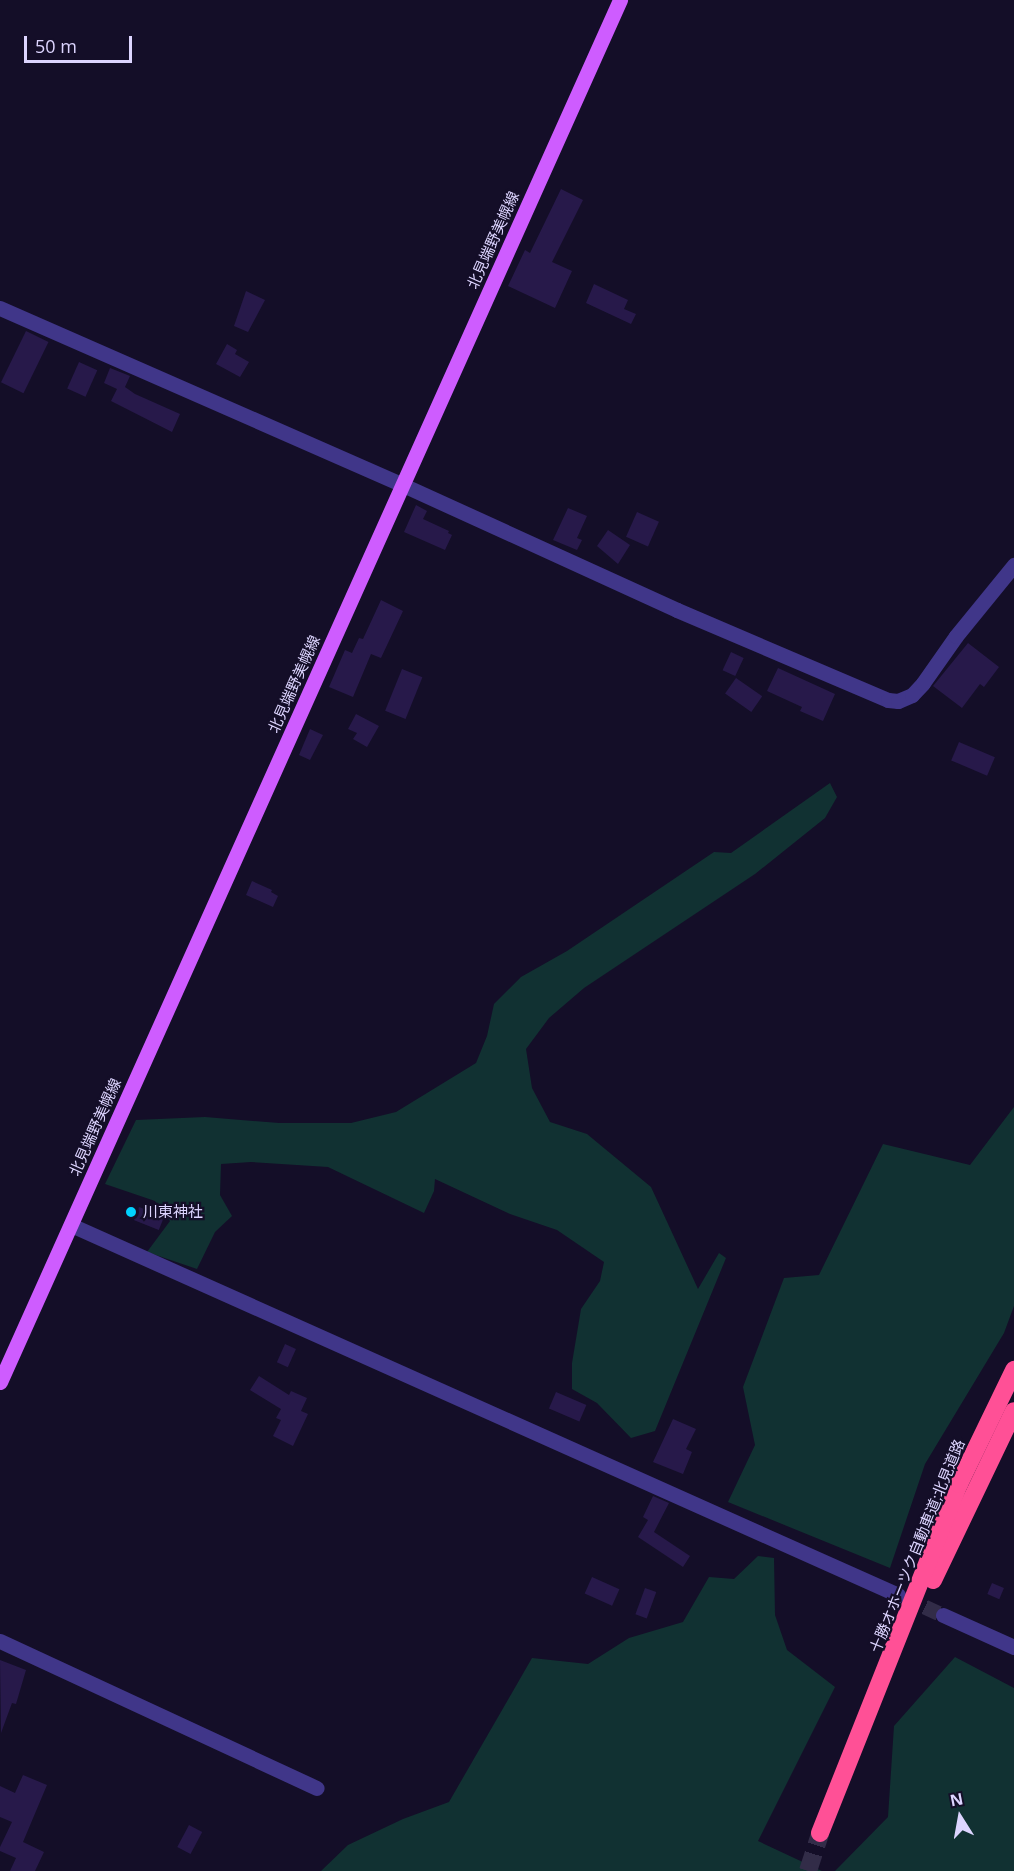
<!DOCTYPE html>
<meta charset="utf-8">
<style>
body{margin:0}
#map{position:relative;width:1014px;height:1871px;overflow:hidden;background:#140e28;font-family:"Open Sans","Noto Sans JP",sans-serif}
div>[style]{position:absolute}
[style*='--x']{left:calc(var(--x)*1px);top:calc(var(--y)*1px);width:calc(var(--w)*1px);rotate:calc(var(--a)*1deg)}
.green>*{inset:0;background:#113132}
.building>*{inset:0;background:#27194a;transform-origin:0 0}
.street-tunnel>*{height:15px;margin-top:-7.5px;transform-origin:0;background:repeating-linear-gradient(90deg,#322c48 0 15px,transparent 0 23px)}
.highway-tunnel>*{height:18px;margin-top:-9px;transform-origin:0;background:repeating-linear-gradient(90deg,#322c48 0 18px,transparent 0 27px)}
.street>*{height:15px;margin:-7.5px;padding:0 7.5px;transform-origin:7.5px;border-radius:7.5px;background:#403689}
.primary>*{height:15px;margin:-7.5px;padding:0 7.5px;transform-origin:7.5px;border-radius:7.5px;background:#ce5cff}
.highway>*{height:18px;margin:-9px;padding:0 9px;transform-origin:9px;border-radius:9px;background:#ff5096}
.dots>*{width:16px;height:16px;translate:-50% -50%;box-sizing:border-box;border:3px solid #140e28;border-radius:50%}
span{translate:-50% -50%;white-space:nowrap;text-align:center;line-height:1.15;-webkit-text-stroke:4.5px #140e28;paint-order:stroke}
.street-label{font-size:15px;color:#ddd5ff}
.poi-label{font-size:15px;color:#ddd5ff}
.left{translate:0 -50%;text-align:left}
.north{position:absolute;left:930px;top:1787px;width:60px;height:60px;-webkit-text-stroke:4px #140e28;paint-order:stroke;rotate:349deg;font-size:16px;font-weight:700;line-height:24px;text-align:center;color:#ddd5ff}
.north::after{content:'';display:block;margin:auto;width:21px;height:27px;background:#ddd5ff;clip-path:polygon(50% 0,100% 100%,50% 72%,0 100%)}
.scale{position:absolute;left:24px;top:36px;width:108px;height:27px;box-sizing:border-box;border:3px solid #ddd5ff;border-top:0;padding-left:8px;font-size:18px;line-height:21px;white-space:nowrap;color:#ddd5ff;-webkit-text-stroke:4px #140e28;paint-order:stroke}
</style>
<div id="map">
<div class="green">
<i style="clip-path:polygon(830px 783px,837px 797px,825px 818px,755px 874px,584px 988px,549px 1018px,526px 1049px,532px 1088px,550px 1122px,587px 1134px,651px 1187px,698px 1289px,719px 1253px,726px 1258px,655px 1431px,631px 1438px,597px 1403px,572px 1389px,572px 1363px,581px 1309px,600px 1281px,604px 1262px,557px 1230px,510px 1214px,435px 1179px,434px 1191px,424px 1213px,328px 1167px,251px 1162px,221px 1164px,220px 1195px,232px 1216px,215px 1232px,197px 1269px,147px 1252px,170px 1221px,155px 1201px,105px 1184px,136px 1120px,205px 1117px,279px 1123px,351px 1123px,396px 1112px,476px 1063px,487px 1036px,494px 1004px,521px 977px,567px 951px,714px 852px,731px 853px)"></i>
<i style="clip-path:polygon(1014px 1107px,1014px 1306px,1004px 1333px,925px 1464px,890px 1568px,728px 1502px,755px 1445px,743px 1387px,784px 1278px,819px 1275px,883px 1144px,970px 1165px)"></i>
<i style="clip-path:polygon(758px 1556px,774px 1558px,775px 1615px,787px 1650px,835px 1687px,758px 1841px,822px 1871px,321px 1871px,348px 1845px,403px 1819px,449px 1802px,532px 1658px,588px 1664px,629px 1638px,683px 1622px,709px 1577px,734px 1579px)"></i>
<i style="clip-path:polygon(955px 1657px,1014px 1688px,1014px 1871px,835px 1871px,888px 1817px,894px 1726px)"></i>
</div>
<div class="building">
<i style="clip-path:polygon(561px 189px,583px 200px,552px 262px,572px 271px,555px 308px,508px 286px,525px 250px,530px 253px)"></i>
<i style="clip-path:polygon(594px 284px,628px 300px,624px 309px,636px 314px,631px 324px,586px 303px)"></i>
<i style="clip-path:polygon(246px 291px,265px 300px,248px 332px,234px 326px)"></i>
<i style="left:26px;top:331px;width:25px;height:57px;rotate:26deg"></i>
<i style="clip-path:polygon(227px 344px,237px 350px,235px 354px,249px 362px,240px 377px,216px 364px)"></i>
<i style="left:79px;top:362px;width:20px;height:29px;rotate:24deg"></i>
<i style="clip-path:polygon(110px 368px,130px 376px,125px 387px,135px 394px,180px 414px,172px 432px,111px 401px,117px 389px,104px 383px)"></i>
<i style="clip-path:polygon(416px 505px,427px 511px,423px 519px,449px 531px,448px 533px,452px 535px,445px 550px,404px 532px)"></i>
<i style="clip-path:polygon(568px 508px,587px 516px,577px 538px,582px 540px,577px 550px,553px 540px)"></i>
<i style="left:637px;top:512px;width:24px;height:27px;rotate:24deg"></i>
<i style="clip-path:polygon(608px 530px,630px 545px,618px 564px,597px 546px)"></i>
<i style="clip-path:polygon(381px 600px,403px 611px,381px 658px,371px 654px,353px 697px,329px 687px,345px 650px,352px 653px,359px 638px,363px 639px)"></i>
<i style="clip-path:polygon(968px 643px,999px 667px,984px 687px,980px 684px,962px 708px,933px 686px)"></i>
<i style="left:731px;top:652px;width:14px;height:20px;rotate:25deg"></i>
<i style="clip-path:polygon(778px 668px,835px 694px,823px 721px,800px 711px,802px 707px,767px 691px)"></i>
<i style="left:402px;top:669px;width:22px;height:45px;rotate:22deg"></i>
<i style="left:736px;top:678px;width:32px;height:19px;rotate:35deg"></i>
<i style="clip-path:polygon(356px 714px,379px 726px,367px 747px,353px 739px,357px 733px,348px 729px)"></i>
<i style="clip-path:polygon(310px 729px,323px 735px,310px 760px,299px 755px)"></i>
<i style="left:959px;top:742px;width:39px;height:20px;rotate:23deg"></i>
<i style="clip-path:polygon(252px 881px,272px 890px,271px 892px,278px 896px,273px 907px,246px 895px)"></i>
<i style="left:139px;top:1207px;width:27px;height:14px;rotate:22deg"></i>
<i style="left:285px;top:1344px;width:12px;height:20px;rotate:24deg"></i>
<i style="clip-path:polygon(259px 1376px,289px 1395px,291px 1391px,307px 1398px,301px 1411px,308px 1414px,293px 1446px,273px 1436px,281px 1420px,276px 1418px,281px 1409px,250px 1390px)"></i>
<i style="left:556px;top:1392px;width:33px;height:18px;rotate:23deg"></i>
<i style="clip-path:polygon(673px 1419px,696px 1429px,686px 1449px,692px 1452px,683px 1474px,653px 1462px)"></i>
<i style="clip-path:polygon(653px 1496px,669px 1503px,654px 1532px,690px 1556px,683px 1567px,638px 1537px,648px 1520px,643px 1517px)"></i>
<i style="left:592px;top:1577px;width:30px;height:18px;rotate:24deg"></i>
<i style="left:992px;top:1583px;width:13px;height:12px;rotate:23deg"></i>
<i style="left:645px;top:1588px;width:12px;height:28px;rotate:20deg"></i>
<i style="clip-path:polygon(0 1660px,26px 1670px,16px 1704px,12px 1703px,1px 1733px)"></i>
<i style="clip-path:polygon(23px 1775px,47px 1785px,23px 1842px,44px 1852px,35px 1871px,10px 1871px,16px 1858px,0 1851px,0 1847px,12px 1822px,0 1817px,0 1786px,15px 1793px)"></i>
<i style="left:189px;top:1825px;width:15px;height:25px;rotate:28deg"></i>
</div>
<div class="street-tunnel">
<i style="--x:904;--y:1597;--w:43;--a:24.8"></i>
</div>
<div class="highway-tunnel">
<i style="--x:808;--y:1871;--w:40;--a:-72"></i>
</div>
<div class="street">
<i style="--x:0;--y:308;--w:440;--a:23.7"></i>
<i style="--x:403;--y:485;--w:301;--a:24.5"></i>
<i style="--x:677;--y:610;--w:229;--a:23.1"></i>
<i style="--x:888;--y:700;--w:10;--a:6"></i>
<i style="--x:898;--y:701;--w:15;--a:-23"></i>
<i style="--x:912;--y:695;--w:16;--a:-47"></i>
<i style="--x:923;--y:683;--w:57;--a:-54.9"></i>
<i style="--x:956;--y:636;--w:92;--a:-50.8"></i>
<i style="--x:71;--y:1225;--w:906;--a:24.1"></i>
<i style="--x:943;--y:1615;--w:78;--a:24.3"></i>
<i style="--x:0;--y:1641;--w:349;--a:24.9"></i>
</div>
<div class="primary">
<i style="--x:0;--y:1382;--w:1515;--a:-65.84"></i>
</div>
<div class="highway">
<i style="--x:933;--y:1580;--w:187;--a:-64.4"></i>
<i style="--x:820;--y:1833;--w:376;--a:-68.3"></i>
<i style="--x:959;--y:1484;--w:127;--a:-64.2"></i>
</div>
<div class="dots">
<i style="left:131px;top:1212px;background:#01d2ff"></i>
</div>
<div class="street-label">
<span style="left:493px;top:240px;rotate:-66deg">北見端野美幌線</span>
<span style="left:294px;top:684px;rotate:-66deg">北見端野美幌線</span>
<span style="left:95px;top:1127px;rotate:-66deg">北見端野美幌線</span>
<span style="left:917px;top:1546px;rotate:-68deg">十勝オホーツク自動車道;北見道路</span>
</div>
<div class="poi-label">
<span class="left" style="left:143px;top:1212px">川東神社</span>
</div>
<div class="north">N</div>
<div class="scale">50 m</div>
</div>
